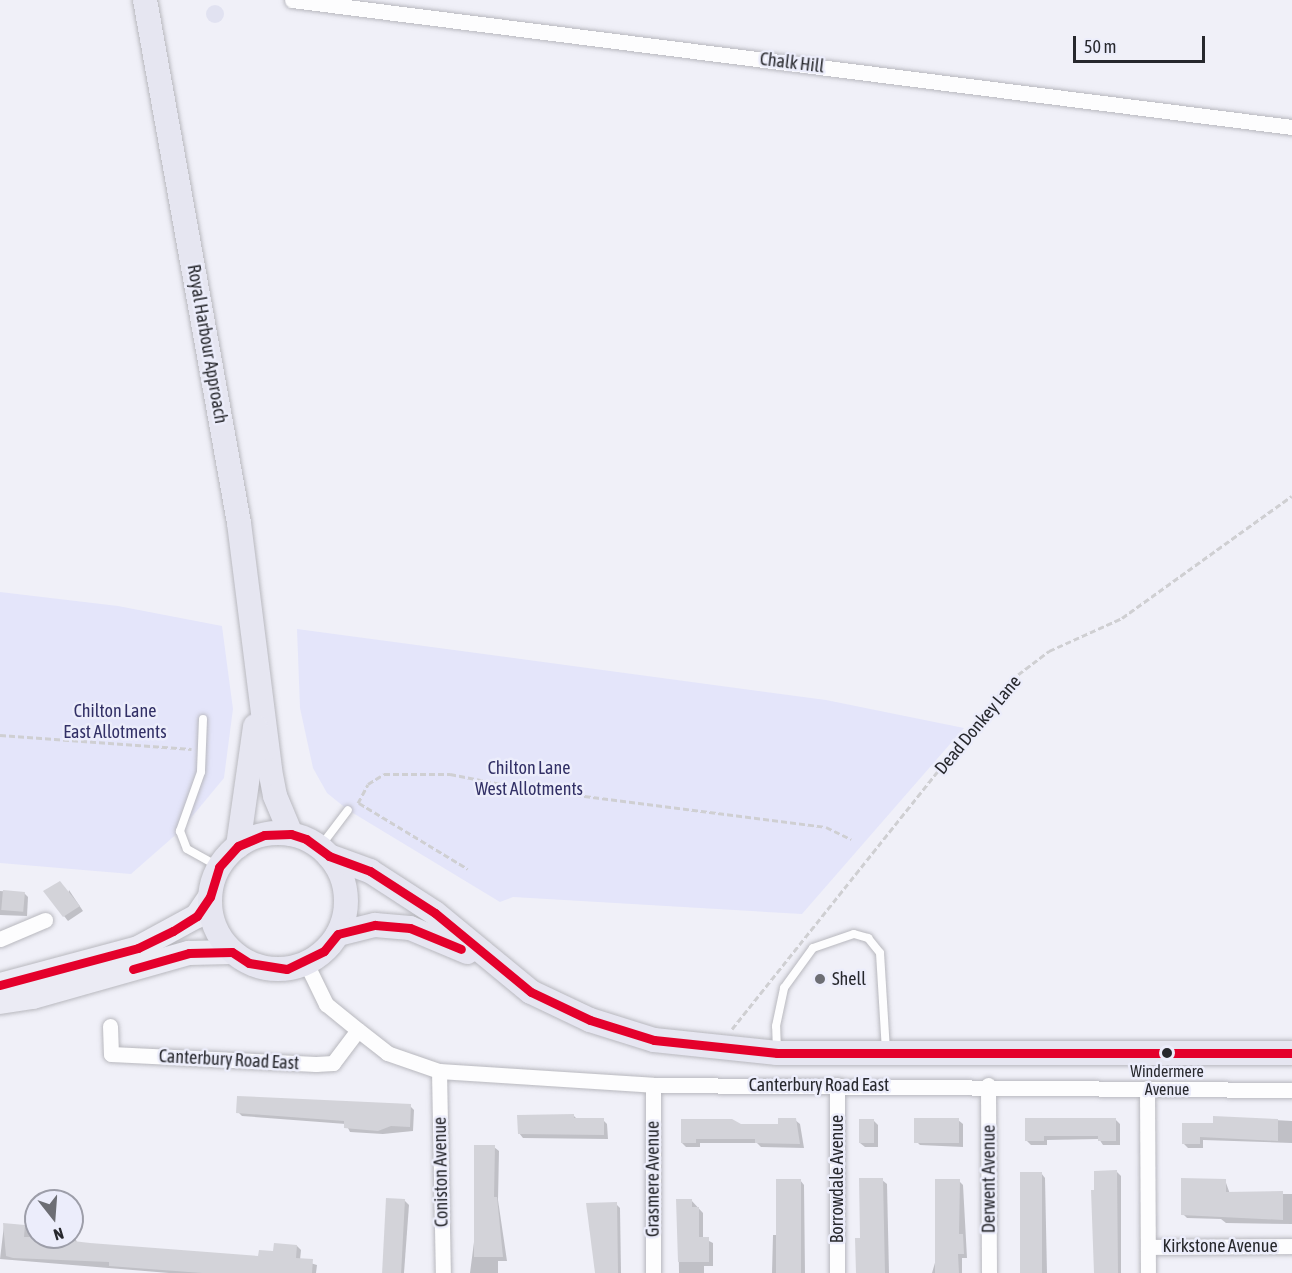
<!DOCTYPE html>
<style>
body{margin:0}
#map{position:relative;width:1292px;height:1273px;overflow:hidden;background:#f0f0f8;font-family:"Asap Condensed",sans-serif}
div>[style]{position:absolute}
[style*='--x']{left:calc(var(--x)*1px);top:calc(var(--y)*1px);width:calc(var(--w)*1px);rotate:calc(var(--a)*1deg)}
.built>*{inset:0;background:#e1e2f1}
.round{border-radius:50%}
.green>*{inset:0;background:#e4e5fa}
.shadow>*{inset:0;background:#0003}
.building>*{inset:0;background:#d3d3d9;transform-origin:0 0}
.path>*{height:3px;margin-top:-1.5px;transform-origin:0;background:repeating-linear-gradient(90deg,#cfcfd2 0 6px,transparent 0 9px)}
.roads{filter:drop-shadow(0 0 2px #b8b8be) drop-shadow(0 0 2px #b8b8be)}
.service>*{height:8px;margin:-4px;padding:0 4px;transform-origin:4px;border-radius:4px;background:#fdfdfe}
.minor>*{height:15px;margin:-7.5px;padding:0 7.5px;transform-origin:7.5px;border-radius:7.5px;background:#fdfdfe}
.primary>*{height:24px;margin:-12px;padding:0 12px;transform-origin:12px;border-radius:12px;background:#ebebf4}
.trunk>*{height:24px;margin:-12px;padding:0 12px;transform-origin:12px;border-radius:12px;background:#e6e6f1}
.trunk>.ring{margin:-12px;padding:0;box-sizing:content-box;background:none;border:24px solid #e6e6f1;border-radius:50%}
.bus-1>*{height:9px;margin:-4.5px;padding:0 4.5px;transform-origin:4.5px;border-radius:4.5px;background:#e4002b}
.dots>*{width:16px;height:16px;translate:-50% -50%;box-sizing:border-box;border:3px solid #ecedfb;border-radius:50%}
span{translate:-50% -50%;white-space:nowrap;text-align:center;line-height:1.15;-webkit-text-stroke:5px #ecedfb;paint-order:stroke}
.bus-label{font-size:16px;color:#27282d}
.street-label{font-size:18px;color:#27282d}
.park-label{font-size:18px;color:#323066}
.poi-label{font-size:18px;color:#27282d}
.left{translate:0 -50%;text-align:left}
.north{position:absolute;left:24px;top:1189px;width:60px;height:60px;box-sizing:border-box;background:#ecedfb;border:2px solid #9d9ea9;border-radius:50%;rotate:163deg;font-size:16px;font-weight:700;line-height:24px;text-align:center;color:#27282d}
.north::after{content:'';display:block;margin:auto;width:21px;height:27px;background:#6d6e74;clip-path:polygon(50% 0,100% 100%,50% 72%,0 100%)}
.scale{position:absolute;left:1073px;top:36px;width:132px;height:27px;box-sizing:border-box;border:3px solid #27282d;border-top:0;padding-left:8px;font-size:18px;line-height:21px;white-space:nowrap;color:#27282d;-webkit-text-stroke:4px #ecedfb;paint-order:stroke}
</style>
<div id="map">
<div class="built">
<i class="round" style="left:206px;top:5px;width:18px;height:18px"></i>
</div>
<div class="green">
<i style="clip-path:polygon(0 592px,118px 606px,222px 626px,233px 709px,224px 778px,180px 831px,131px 874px,0 863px)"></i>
<i style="clip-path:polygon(297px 629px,826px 700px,964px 728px,802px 914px,513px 897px,500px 902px,348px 810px,327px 793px,313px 768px,300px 708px)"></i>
</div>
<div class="shadow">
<i style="clip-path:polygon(69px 890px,83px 911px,68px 921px,64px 916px)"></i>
<i style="clip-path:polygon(0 891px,24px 893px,28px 897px,27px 916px,0 915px)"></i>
<i style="clip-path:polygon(410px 1106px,414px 1110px,413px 1131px,383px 1134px,350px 1132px,346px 1124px,242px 1116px,238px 1112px)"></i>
<i style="clip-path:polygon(574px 1116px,578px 1120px,603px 1120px,607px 1124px,608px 1139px,523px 1138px,519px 1133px)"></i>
<i style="clip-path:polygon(1215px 1117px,1292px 1121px,1292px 1143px,1203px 1140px,1203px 1148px,1188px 1148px,1184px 1144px,1215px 1124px)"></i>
<i style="clip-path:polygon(1115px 1119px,1120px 1124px,1120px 1145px,1103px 1145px,1099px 1139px,1047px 1140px,1047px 1145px,1031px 1145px,1027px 1141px,1027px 1120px)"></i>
<i style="clip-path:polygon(795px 1120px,800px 1124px,804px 1148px,761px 1147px,757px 1143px,700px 1143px,700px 1147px,686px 1147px,682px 1143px,740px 1126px,779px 1125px)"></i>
<i style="clip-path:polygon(873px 1120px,878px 1125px,878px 1147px,865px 1147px,860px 1143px)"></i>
<i style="clip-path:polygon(958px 1120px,963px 1124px,963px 1147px,920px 1145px,916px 1141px)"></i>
<i style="clip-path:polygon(475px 1146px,494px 1147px,499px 1151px,498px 1200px,507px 1261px,498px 1261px,498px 1273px,470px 1273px,478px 1211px,474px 1207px)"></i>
<i style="clip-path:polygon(1117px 1172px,1121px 1176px,1121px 1273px,1095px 1273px)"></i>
<i style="clip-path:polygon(1041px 1173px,1045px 1178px,1047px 1273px,1022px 1273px)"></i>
<i style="clip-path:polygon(800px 1180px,804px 1185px,805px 1273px,772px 1273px,773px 1235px,778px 1235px)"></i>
<i style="clip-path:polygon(882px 1180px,887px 1184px,889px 1273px,858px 1273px,862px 1240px)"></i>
<i style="clip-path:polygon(1225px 1180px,1230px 1194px,1292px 1194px,1292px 1224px,1226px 1223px,1221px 1219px,1187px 1218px,1183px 1214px)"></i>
<i style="clip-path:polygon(959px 1181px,963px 1185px,967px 1258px,962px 1258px,962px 1273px,932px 1273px)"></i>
<i style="clip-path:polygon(404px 1200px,409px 1205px,404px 1273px,383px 1273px)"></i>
<i style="clip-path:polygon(678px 1200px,691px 1200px,703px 1213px,703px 1238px,713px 1243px,713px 1266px,704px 1266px,704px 1273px,679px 1273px)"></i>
<i style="clip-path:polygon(587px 1204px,616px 1204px,620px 1208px,621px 1273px,596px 1273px)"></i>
<i style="clip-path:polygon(4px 1225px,24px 1226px,36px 1237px,72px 1237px,73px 1229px,77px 1243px,260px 1257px,297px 1246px,301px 1250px,300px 1260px,317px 1265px,316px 1273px,169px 1273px,0 1259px)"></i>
</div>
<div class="building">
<i style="clip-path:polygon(60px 881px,80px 906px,63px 917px,43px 891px)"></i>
<i style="left:3px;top:890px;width:22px;height:20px;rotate:5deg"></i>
<i style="clip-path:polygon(237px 1096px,411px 1104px,410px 1127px,391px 1126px,378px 1131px,344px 1128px,344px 1121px,236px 1113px)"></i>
<i style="clip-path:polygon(574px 1114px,574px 1118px,604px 1118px,604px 1135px,518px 1134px,517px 1115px)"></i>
<i style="clip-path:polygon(1213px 1116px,1278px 1119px,1278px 1141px,1200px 1137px,1200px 1144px,1182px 1144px,1182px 1123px,1213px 1123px)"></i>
<i style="clip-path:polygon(778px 1118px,796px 1118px,800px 1144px,755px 1143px,755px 1139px,696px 1139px,696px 1143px,681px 1143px,681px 1119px,732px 1119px,741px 1124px,778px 1124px)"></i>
<i style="left:959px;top:1118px;width:25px;height:45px;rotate:90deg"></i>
<i style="clip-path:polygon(1025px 1118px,1116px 1118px,1116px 1141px,1098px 1141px,1098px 1136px,1044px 1136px,1044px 1141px,1025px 1141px)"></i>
<i style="left:859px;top:1119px;width:15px;height:24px"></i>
<i style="clip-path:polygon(474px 1145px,495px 1145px,494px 1197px,497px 1197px,503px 1257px,474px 1257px)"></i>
<i style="clip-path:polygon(1117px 1170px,1118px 1273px,1094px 1273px,1091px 1190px,1094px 1190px,1094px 1171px)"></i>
<i style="left:1020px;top:1172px;width:22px;height:101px"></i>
<i style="clip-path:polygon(859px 1178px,883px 1178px,885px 1273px,856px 1273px,855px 1238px,860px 1238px)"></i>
<i style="clip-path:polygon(1181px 1178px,1226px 1179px,1226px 1192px,1283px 1191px,1283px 1220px,1181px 1215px)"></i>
<i style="left:776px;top:1179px;width:25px;height:94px"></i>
<i style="clip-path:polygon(935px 1179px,960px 1179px,959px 1234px,963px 1234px,964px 1254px,958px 1254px,959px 1273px,935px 1273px)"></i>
<i style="left:386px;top:1198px;width:19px;height:75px;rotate:3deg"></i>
<i style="clip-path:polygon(676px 1199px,692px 1199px,692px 1207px,699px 1207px,699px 1237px,709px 1237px,709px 1262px,678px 1262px)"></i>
<i style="clip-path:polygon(617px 1202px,618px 1273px,595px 1273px,586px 1203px)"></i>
<i style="clip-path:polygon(3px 1223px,25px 1225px,24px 1237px,73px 1237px,73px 1241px,90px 1243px,258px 1256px,259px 1250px,273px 1251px,274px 1243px,297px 1245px,296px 1258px,313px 1259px,312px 1273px,202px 1273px,109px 1266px,109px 1262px,13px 1258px,6px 1256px)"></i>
</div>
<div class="path">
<i style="--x:0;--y:735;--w:192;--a:4.2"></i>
<i style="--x:358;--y:803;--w:21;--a:-62"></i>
<i style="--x:368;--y:784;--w:19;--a:-32"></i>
<i style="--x:384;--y:774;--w:66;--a:0"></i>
<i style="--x:450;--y:774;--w:73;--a:11"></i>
<i style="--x:522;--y:788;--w:306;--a:7.3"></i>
<i style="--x:826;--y:827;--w:28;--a:26"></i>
<i style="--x:359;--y:803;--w:127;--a:31.2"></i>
<i style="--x:732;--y:1029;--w:447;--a:-51.4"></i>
<i style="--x:1011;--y:680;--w:48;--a:-37.3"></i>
<i style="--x:1049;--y:651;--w:80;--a:-24.3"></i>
<i style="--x:1122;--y:618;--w:209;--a:-35.7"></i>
</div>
<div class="roads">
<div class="service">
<i style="--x:203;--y:719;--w:53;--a:92.2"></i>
<i style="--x:201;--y:772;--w:63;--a:109.6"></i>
<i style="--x:180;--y:831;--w:19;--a:69"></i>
<i style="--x:187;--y:849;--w:37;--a:29"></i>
<i style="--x:320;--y:847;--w:46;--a:-52.9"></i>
<i style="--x:777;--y:1051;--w:25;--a:-92"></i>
<i style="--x:776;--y:1026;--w:39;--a:-78"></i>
<i style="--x:784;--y:988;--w:49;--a:-54.1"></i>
<i style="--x:813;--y:948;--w:43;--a:-18.9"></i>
<i style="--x:854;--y:934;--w:15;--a:16"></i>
<i style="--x:868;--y:938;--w:19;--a:51"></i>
<i style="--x:880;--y:953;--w:97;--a:86.5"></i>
</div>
<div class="minor">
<i style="--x:292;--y:0;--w:1008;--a:7.24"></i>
<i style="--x:0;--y:939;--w:49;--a:-22.9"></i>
<i style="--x:306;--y:963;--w:46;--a:64"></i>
<i style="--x:326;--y:1004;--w:41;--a:39.1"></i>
<i style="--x:358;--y:1030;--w:37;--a:38"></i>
<i style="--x:387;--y:1053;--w:55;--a:19.1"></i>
<i style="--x:439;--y:1071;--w:214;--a:3.7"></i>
<i style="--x:653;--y:1085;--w:639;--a:0.45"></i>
<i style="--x:110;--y:1026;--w:28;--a:88"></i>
<i style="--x:111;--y:1054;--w:205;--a:2.8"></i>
<i style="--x:316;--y:1064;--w:17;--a:-3"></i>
<i style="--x:333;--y:1063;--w:41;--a:-52.9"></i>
<i style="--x:439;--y:1071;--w:202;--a:88.9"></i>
<i style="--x:988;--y:1085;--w:188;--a:89.7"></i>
<i style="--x:1147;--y:1088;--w:185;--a:89.7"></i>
<i style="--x:1148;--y:1247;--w:144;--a:-0.4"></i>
<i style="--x:653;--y:1273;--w:188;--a:-90"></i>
<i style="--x:837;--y:1273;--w:188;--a:-90"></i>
</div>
<div class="primary">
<i style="--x:0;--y:985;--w:143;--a:-15"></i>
<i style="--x:138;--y:948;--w:67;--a:-28.5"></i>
<i style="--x:197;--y:916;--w:23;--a:-56"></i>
<i style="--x:0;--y:1002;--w:33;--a:-9"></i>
<i style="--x:33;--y:997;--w:162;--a:-15.8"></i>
<i style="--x:189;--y:953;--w:43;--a:-1.3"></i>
</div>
<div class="trunk">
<i style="--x:145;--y:0;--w:531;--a:79.81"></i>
<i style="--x:239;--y:523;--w:249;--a:82.8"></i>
<i style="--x:270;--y:770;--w:26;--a:79"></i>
<i style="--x:275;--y:796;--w:41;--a:67.2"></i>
<i class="ring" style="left:210px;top:833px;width:112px;height:112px"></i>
<i style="--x:238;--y:846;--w:121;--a:-81.9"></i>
<i style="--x:329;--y:856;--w:44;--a:20.1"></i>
<i style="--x:370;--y:871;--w:77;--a:32.9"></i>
<i style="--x:435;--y:913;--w:124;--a:39.5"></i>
<i style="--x:531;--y:992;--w:65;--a:25.4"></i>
<i style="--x:590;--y:1020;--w:67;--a:17.4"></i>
<i style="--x:654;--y:1040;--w:124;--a:6"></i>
<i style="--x:777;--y:1053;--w:515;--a:0"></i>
<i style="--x:338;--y:934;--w:38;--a:-14"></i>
<i style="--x:375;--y:925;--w:35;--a:5"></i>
<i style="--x:410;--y:928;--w:62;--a:22.8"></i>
</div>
</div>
<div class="bus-1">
<i style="--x:133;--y:969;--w:58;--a:-15.9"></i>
<i style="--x:189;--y:953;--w:43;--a:-1.3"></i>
<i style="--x:232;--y:952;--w:20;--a:33"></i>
<i style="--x:249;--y:963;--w:38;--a:9"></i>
<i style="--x:287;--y:969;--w:41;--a:-25.9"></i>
<i style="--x:324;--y:951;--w:22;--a:-51"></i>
<i style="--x:338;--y:934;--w:38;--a:-14"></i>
<i style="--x:375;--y:925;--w:35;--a:5"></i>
<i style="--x:410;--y:928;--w:55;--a:22.4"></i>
<i style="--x:0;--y:985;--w:143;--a:-15"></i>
<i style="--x:138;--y:948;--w:39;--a:-26"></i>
<i style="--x:173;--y:931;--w:28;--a:-32"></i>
<i style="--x:197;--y:916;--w:23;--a:-56"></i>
<i style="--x:210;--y:897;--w:31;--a:-73"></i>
<i style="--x:219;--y:867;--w:28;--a:-48"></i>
<i style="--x:238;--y:846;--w:28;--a:-23"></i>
<i style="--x:264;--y:835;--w:27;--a:-2"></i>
<i style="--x:291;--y:834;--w:16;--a:18"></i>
<i style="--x:306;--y:839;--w:29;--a:36"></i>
<i style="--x:329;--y:856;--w:44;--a:20.1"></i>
<i style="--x:370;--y:871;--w:77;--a:32.9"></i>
<i style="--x:435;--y:913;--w:124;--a:39.5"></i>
<i style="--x:531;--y:992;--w:65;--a:25.4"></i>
<i style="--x:590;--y:1020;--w:67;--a:17.4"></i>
<i style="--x:654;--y:1040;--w:124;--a:6"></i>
<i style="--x:777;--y:1053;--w:515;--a:0"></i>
</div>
<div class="dots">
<i style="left:820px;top:979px;background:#6d6e74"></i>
<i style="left:1167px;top:1053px;background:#27282d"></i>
</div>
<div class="bus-label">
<span style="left:1167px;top:1080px">Windermere<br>Avenue</span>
</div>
<div class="street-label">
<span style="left:792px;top:63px;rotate:7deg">Chalk Hill</span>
<span style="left:207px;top:344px;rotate:80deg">Royal Harbour Approach</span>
<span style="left:978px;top:725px;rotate:-50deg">Dead Donkey Lane</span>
<span style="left:229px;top:1060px;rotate:3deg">Canterbury Road East</span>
<span style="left:819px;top:1085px">Canterbury Road East</span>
<span style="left:441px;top:1172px;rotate:-91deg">Coniston Avenue</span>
<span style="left:653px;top:1179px;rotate:-90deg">Grasmere Avenue</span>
<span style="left:837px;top:1179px;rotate:-90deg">Borrowdale Avenue</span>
<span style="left:989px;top:1179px;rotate:-90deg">Derwent Avenue</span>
<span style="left:1220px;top:1246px">Kirkstone Avenue</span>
</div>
<div class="park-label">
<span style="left:115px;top:722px">Chilton Lane<br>East Allotments</span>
<span style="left:529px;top:779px">Chilton Lane<br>West Allotments</span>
</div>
<div class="poi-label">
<span class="left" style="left:832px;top:979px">Shell</span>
</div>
<div class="north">N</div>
<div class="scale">50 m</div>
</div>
